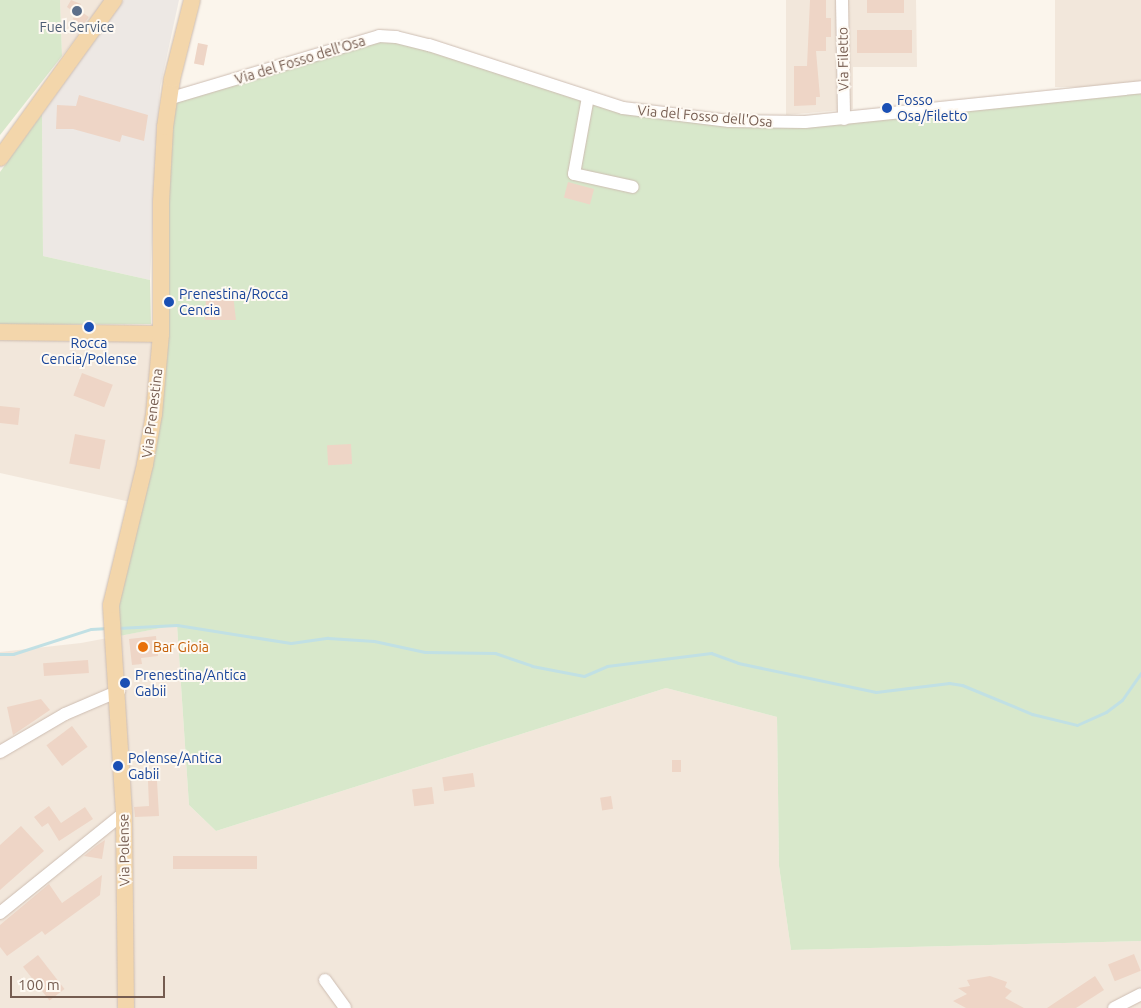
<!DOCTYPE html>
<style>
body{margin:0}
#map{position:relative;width:1141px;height:1008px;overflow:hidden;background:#fbf5ec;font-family:Ubuntu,sans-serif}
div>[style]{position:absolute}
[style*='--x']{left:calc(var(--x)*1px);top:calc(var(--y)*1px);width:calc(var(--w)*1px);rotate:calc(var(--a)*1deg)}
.residential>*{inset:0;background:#f2e7db;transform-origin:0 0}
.industrial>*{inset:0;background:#ede8e4}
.green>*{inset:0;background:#d8e8cb}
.stream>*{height:3px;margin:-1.5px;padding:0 1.5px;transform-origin:1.5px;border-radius:1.5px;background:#c1e0e4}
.building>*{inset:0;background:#eed5c6;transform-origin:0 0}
.roads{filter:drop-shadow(0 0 1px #cdbdb2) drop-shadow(0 0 1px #cdbdb2)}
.minor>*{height:12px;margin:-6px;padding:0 6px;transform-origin:6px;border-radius:6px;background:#fff}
.major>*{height:16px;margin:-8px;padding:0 8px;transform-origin:8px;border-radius:8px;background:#f3d6ab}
.dots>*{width:14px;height:14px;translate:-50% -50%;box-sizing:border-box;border:2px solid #fef9f2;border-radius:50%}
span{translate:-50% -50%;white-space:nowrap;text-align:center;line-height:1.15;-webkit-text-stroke:4px #fef9f2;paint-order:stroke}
.service-label{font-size:14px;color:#4e5e75}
.street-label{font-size:14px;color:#755c50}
.transit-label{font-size:14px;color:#164399}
.left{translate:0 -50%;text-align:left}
.food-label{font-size:14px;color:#c56008}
.scale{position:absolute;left:10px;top:976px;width:155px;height:22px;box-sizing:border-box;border:2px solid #755c50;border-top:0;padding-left:6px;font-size:15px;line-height:18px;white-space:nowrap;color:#755c50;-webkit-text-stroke:4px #fef9f2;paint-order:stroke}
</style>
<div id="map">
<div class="residential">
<i style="clip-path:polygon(60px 0,105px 0,62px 56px)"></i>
<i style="clip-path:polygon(786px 0,916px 0,917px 67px,853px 67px,853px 109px,786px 115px)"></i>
<i style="left:1055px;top:0;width:86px;height:87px"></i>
<i style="clip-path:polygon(0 332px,161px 334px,135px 503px,0 473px)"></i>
<i style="clip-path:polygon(177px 625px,189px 805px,216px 831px,666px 688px,777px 717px,779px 866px,791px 950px,1141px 941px,1141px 1008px,0 1008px,0 652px,81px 643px)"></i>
</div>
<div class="industrial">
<i style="clip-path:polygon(124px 0,179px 0,160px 88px,150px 280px,43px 256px,42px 114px)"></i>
</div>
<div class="green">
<i style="clip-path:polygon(0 0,60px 0,62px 56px,0 135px)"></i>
<i style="clip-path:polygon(379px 36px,623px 108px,775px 123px,1141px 87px,1141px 941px,791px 950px,779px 866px,777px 717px,666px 688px,216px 831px,189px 805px,177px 625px,114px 637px,110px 613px,145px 464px,168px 99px)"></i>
<i style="clip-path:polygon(42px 114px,43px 256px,150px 280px,151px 324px,0 325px,0 172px)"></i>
</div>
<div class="stream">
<i style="--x:117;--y:628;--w:60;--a:-2.9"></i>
<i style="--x:177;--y:625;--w:115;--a:9"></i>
<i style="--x:291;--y:643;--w:37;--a:-8"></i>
<i style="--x:328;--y:638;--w:46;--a:3.7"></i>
<i style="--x:374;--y:641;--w:52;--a:12.2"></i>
<i style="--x:425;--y:652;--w:70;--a:0.8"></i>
<i style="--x:495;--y:653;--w:39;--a:19"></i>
<i style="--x:532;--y:666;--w:53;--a:10.9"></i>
<i style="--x:584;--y:676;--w:25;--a:-23"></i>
<i style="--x:607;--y:666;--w:105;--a:-7.1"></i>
<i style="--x:711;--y:653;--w:29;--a:20"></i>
<i style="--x:738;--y:663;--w:141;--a:11.9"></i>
<i style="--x:876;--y:692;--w:74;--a:-7"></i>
<i style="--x:949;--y:683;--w:13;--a:9"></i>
<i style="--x:962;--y:685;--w:76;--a:22.5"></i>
<i style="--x:1032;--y:714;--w:46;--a:13.7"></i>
<i style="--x:1077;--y:725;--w:32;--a:-24"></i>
<i style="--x:1106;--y:712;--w:20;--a:-37"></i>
<i style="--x:1122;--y:700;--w:33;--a:-55"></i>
<i style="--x:0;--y:654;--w:13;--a:0"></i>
<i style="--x:13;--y:654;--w:82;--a:-17.8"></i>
<i style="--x:91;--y:629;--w:17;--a:-3"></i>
</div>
<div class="building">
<i style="clip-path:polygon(71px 0,81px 4px,75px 13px,67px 7px)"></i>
<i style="clip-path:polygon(810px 0,826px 0,826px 18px,831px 18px,831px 37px,826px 37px,826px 51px,816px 51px,820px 97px,816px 97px,816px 105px,794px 106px,794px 66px,807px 66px)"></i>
<i style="left:867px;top:0;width:37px;height:13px"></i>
<i style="left:79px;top:10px;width:12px;height:11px;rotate:35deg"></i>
<i style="left:857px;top:30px;width:55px;height:23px"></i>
<i style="left:198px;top:43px;width:10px;height:21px;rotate:11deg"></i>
<i style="clip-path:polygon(79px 95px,148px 115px,144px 141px,122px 135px,120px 142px,73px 129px,56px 129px,57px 105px,76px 106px)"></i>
<i style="left:568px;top:182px;width:27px;height:16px;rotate:15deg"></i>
<i style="clip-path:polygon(215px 294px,233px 294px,236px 320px,205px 320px,206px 299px,215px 299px)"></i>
<i style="left:82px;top:373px;width:33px;height:24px;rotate:21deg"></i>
<i style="left:0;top:406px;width:20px;height:17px;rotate:6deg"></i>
<i style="left:75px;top:434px;width:31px;height:30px;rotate:11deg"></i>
<i style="left:351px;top:444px;width:20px;height:24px;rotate:87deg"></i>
<i style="clip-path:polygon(156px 636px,158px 656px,141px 658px,142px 664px,132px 665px,129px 639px)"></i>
<i style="left:88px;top:660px;width:13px;height:45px;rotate:86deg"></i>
<i style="clip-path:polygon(41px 699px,50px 710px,13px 735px,7px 707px)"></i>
<i style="left:72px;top:726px;width:26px;height:32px;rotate:53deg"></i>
<i style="left:672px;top:760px;width:9px;height:12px"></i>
<i style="left:473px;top:773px;width:14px;height:31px;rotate:82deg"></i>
<i style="clip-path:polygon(148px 781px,157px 781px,159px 816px,135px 817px,134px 807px,149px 806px)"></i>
<i style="left:432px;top:787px;width:17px;height:20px;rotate:83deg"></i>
<i style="left:611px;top:796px;width:13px;height:11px;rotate:81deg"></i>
<i style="clip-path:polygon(49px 806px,61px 823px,85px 807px,93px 819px,59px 841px,48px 823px,42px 827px,34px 817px)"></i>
<i style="clip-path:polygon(21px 826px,44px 851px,0 890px,0 845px)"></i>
<i style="clip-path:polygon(105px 840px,102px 859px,84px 856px,96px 846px)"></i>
<i style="left:257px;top:856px;width:13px;height:84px;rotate:90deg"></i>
<i style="clip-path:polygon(102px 875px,100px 895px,45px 935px,42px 931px,7px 956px,0 947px,0 925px,49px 884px,62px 903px)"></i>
<i style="left:1134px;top:954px;width:18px;height:28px;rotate:68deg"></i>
<i style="left:38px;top:955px;width:43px;height:19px;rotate:52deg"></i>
<i style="clip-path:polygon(990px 976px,1007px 982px,1005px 987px,1012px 991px,1005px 998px,1024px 1008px,966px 1008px,953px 1001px,967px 994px,958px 988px,970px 986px,967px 980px)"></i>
<i style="clip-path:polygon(1095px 976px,1104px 990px,1076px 1008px,1047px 1008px)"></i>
</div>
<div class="roads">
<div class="minor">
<i style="--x:842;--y:0;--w:119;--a:89"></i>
<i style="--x:588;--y:97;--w:78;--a:100.3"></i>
<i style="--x:574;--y:174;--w:60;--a:12.4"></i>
<i style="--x:168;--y:99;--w:220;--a:-16.6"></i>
<i style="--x:379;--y:36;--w:17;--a:3"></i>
<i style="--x:396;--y:37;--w:34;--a:14"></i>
<i style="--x:429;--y:45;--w:204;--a:18"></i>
<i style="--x:623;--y:108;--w:107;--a:7"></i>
<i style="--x:729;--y:121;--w:76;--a:0.8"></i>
<i style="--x:805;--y:122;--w:338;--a:-5.9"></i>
<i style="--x:0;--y:752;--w:75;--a:-30.3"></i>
<i style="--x:65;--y:714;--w:59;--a:-23.1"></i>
<i style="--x:0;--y:913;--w:159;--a:-38.9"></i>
<i style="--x:325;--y:980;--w:34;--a:54"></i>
<i style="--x:1114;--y:1008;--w:30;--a:-27"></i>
</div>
<div class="major">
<i style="--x:0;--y:158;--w:195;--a:-54.2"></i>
<i style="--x:0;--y:332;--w:161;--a:0.7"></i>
<i style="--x:126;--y:1008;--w:195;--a:-90.6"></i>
<i style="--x:124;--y:813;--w:208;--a:-93.6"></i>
<i style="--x:111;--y:605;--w:145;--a:-76.4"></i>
<i style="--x:145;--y:464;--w:51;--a:-79.8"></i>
<i style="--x:154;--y:414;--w:80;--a:-85"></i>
<i style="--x:161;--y:334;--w:132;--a:-90"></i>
<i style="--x:161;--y:202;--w:75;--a:-86.9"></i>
<i style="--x:165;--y:127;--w:49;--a:-81.7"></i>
<i style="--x:172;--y:79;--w:81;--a:-75.8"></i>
</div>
</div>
<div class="dots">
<i style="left:77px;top:11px;background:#5c6f8a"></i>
<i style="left:887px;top:108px;background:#1a4fb4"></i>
<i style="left:169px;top:302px;background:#1a4fb4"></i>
<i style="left:89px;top:327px;background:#1a4fb4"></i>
<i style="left:143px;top:647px;background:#e8710a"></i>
<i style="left:125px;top:683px;background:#1a4fb4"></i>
<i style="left:118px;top:766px;background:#1a4fb4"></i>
</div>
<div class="service-label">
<span style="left:77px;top:27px">Fuel Service</span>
</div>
<div class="street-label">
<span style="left:843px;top:59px;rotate:-91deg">Via Filetto</span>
<span style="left:300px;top:60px;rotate:-17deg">Via del Fosso dell'Osa</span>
<span style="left:705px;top:116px;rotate:5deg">Via del Fosso dell'Osa</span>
<span style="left:152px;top:413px;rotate:-83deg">Via Prenestina</span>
<span style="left:124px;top:850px;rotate:-91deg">Via Polense</span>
</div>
<div class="transit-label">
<span class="left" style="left:897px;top:108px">Fosso<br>Osa/Filetto</span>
<span class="left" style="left:179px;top:302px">Prenestina/Rocca<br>Cencia</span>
<span style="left:89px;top:351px">Rocca<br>Cencia/Polense</span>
<span class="left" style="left:135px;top:683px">Prenestina/Antica<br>Gabii</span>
<span class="left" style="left:128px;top:766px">Polense/Antica<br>Gabii</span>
</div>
<div class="food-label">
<span class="left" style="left:153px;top:647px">Bar Gioia</span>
</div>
<div class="scale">100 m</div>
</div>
